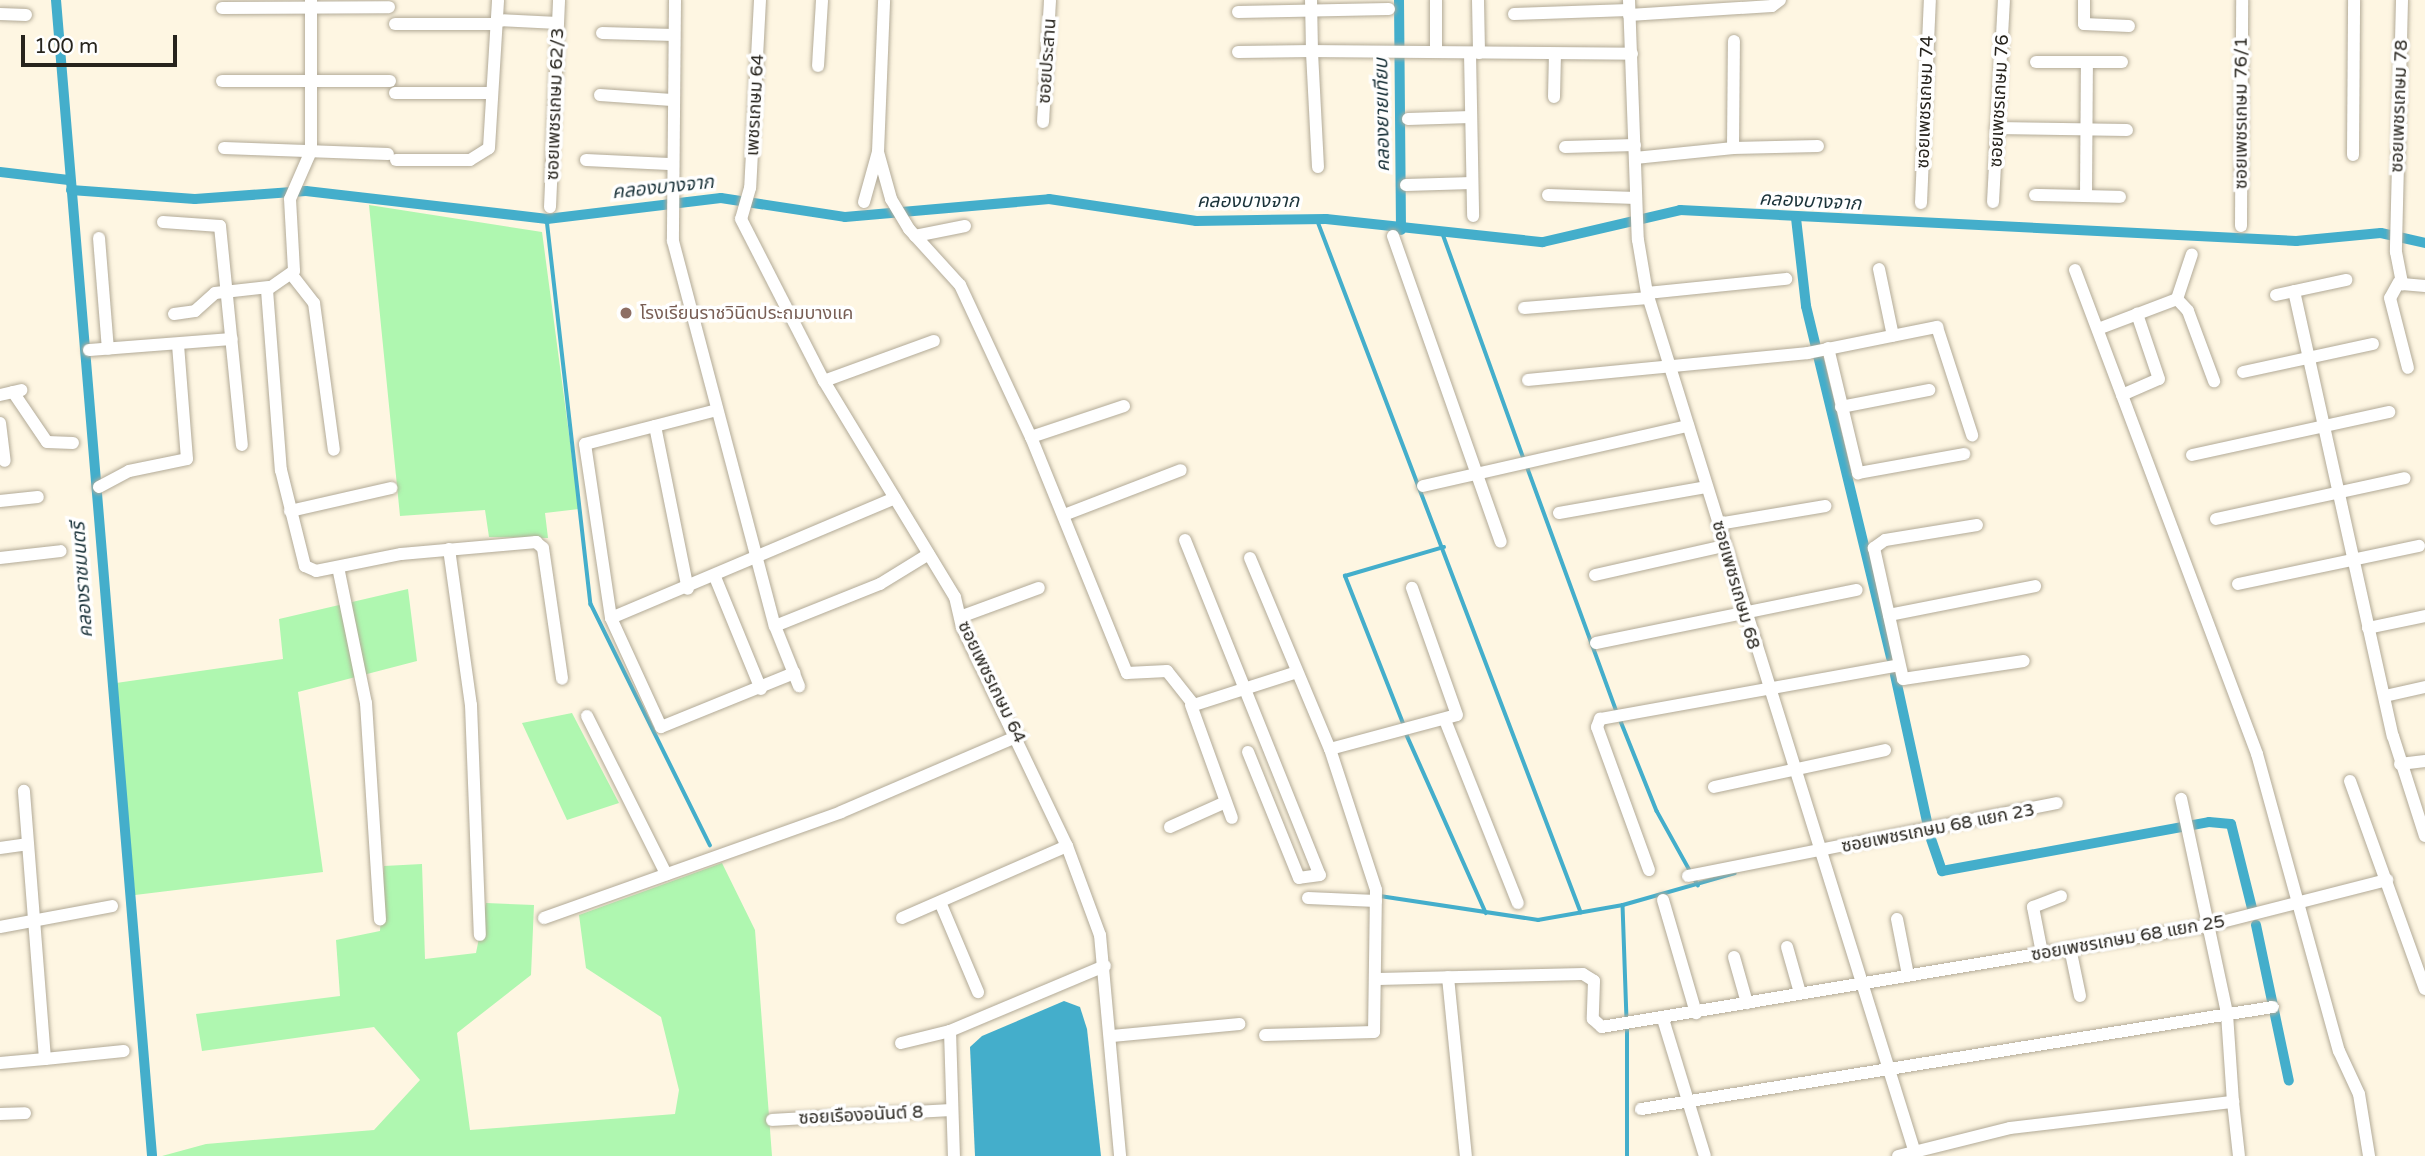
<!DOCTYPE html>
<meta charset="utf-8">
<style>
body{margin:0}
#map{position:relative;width:2425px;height:1156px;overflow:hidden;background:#fef6e2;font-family:"Varela Round","Noto Sans Thai",sans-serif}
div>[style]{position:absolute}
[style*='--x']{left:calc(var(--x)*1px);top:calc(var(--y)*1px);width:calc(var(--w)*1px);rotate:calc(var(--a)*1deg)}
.green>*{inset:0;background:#aff7b0}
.water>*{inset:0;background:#44aecb}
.stream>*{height:3.5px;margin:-1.75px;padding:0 1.75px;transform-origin:1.75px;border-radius:1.75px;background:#44aecb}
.canal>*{height:10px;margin:-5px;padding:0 5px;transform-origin:5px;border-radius:5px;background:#44aecb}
.roads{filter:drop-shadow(0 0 2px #b2aa97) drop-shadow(0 0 2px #b2aa97)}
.street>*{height:12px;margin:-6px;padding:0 6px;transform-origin:6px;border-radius:6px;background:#fff}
.dots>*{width:19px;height:19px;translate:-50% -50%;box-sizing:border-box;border:4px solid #fff;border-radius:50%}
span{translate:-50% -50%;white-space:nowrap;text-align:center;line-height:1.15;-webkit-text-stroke:7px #fff;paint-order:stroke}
.street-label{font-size:18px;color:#27241d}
.education-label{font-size:18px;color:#785e54}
.left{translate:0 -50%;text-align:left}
.water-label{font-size:19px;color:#1b333a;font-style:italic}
.scale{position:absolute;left:21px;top:35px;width:156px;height:32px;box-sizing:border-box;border:4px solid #27241d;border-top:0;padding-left:9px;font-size:21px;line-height:24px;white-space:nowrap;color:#27241d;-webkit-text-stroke:5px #fff;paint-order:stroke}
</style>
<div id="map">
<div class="green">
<i style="clip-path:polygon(369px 205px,542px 232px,579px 509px,545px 513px,548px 538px,489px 537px,485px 510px,400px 516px)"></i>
<i style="clip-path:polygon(408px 589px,417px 661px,298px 692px,323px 872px,135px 895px,116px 683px,283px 659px,279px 619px)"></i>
<i style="clip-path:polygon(572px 713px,619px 803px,567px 820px,522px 723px)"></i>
<i style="clip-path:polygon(722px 863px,755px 930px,772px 1156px,162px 1156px,206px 1144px,374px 1130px,420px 1080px,374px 1027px,202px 1051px,196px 1014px,340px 996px,336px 940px,380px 931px,384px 866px,422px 864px,425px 959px,476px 953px,486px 903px,534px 905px,531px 975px,457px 1033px,470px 1130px,675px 1114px,679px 1090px,661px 1017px,586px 968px,579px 915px)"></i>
</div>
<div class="water">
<i style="clip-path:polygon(1064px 1001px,1080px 1007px,1087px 1029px,1101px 1156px,975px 1156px,970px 1047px,982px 1036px)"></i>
</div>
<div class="stream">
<i style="--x:547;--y:219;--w:388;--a:83.5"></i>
<i style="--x:591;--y:604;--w:269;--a:63.7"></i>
<i style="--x:1317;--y:219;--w:742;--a:69.15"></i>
<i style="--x:1443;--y:234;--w:239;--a:70.2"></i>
<i style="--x:1527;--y:466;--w:262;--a:69.9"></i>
<i style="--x:1620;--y:719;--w:99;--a:68.1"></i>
<i style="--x:1657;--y:811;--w:85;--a:61"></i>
<i style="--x:1404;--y:726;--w:161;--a:-111.5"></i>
<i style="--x:1345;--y:576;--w:103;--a:-16.3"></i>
<i style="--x:1406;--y:733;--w:197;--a:66"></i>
<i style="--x:1380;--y:896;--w:160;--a:8.6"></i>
<i style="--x:1538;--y:920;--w:86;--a:-10"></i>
<i style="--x:1623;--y:905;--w:116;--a:-15.9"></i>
<i style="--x:1623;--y:905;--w:114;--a:88"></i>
<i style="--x:1627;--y:1156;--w:129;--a:-90"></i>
</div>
<div class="canal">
<i style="--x:56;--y:0;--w:1160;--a:85.25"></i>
<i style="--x:1399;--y:0;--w:230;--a:89.5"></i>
<i style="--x:0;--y:172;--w:69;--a:6.6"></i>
<i style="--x:71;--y:190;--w:124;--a:4.2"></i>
<i style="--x:195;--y:199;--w:111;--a:-4.1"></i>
<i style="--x:306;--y:191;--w:243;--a:6.6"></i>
<i style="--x:547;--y:219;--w:175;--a:-6.9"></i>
<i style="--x:721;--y:198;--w:125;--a:8.7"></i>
<i style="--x:845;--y:217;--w:205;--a:-5"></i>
<i style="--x:1049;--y:199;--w:149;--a:8.5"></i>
<i style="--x:1196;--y:221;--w:130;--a:-0.9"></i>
<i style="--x:1326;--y:219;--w:218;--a:6.1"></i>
<i style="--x:1543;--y:242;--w:141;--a:-13.1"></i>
<i style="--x:1680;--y:210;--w:617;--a:2.88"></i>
<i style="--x:2296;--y:241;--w:85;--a:-5.4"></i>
<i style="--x:2381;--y:233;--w:45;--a:12.8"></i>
<i style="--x:1796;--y:218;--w:89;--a:83.5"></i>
<i style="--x:1806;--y:306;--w:362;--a:76.4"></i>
<i style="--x:1895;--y:675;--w:150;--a:77.7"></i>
<i style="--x:1931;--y:839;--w:34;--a:71"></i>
<i style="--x:1942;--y:871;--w:271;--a:-10.4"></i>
<i style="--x:2209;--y:822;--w:22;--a:5"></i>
<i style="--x:2231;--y:824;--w:87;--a:76"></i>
<i style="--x:2256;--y:925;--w:159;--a:78.1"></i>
</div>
<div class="roads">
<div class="street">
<i style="--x:311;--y:0;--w:151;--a:90"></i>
<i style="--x:311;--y:151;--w:52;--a:113.6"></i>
<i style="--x:290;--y:199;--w:72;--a:86.8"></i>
<i style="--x:294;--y:271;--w:33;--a:145"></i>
<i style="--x:267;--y:290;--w:181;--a:85.6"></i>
<i style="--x:281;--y:470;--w:99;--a:76"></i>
<i style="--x:305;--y:566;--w:12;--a:24"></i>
<i style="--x:316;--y:571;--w:87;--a:-11.3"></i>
<i style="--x:401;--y:554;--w:136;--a:-5.1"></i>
<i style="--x:536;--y:542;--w:9;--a:41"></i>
<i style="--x:543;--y:548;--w:132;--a:81.7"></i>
<i style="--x:675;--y:0;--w:241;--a:90.5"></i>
<i style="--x:673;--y:241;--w:398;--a:75.2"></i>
<i style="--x:775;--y:626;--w:65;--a:68.2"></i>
<i style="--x:760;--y:0;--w:188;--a:93"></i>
<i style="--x:750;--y:188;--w:32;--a:106"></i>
<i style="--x:741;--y:219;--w:182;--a:62.9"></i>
<i style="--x:824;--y:381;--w:253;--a:58.8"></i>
<i style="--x:955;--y:597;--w:31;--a:77"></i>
<i style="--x:962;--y:627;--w:243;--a:64.4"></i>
<i style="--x:1067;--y:846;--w:95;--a:69.7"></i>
<i style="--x:1100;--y:935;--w:222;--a:84.8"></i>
<i style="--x:1436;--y:0;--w:51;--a:90"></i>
<i style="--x:1478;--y:0;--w:53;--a:88.9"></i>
<i style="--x:1629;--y:0;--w:240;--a:87.9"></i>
<i style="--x:1638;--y:240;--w:54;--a:80.4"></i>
<i style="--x:1647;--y:293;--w:904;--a:72.69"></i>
<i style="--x:2084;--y:0;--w:24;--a:90"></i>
<i style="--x:2084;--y:24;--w:45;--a:2.5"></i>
<i style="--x:2402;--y:0;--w:252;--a:91.4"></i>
<i style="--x:2396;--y:252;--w:33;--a:79"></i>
<i style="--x:2402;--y:284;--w:23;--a:5"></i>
<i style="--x:222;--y:8;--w:167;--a:-0.3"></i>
<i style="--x:1238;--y:12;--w:151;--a:-1.1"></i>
<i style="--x:0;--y:14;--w:26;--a:2"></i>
<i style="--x:1514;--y:14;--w:115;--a:-2"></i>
<i style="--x:1629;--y:15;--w:143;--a:-3.6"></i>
<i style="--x:1772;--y:6;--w:10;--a:-37"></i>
<i style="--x:497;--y:20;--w:61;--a:2.8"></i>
<i style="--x:395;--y:24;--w:102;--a:0"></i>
<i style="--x:602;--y:33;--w:72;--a:1.6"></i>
<i style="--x:1238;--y:52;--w:74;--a:-0.8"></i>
<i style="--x:1312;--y:51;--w:51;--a:-91.1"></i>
<i style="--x:1470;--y:53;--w:163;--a:88.9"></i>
<i style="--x:2036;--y:62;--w:86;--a:0"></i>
<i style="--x:818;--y:66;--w:66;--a:-86.5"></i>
<i style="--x:222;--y:81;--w:168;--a:0"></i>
<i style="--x:395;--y:93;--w:97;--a:0"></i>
<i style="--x:600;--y:95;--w:72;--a:4"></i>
<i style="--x:1554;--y:97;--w:43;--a:-88.7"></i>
<i style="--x:1408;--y:119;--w:63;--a:-1.8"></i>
<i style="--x:1043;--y:122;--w:122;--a:-86.7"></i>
<i style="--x:1996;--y:128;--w:131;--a:0.9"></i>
<i style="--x:1565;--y:147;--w:70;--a:-1.6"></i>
<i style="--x:224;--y:148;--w:164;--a:2.1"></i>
<i style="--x:1733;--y:148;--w:85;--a:-1.3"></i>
<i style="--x:878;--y:152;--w:49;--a:74.5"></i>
<i style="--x:891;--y:199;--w:35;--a:59"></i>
<i style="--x:909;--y:229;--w:76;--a:47.7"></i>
<i style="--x:960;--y:285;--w:168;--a:65"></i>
<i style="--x:1031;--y:437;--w:255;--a:67.9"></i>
<i style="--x:1127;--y:673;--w:40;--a:-2.9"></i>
<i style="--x:1167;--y:671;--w:43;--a:51.5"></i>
<i style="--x:1194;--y:705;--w:105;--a:-17.7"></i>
<i style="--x:2353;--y:155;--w:155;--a:-89.6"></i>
<i style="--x:1635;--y:158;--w:99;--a:-5.8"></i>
<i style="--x:1733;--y:148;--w:107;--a:-89.5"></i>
<i style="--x:396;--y:160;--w:74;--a:0"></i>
<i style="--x:470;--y:160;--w:22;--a:-32"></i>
<i style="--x:489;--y:148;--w:148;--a:-86.5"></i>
<i style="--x:586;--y:160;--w:83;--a:2.8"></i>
<i style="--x:1318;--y:167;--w:116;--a:-93"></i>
<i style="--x:1312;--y:51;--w:320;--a:0.5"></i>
<i style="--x:1406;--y:185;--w:66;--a:-1.7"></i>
<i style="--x:1548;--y:195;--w:88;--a:2"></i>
<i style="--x:2035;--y:195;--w:85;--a:1.3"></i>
<i style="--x:2086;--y:196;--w:132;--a:-89.6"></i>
<i style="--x:864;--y:202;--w:52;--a:-74.4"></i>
<i style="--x:878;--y:152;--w:152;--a:-87.7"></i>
<i style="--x:1993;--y:202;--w:202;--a:-86.9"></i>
<i style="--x:1921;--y:203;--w:203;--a:-87.5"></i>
<i style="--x:550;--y:207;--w:207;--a:-87.5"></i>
<i style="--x:163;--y:222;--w:57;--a:4"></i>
<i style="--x:220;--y:226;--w:220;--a:84.3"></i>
<i style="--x:2241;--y:226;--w:226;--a:-89.7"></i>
<i style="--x:915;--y:236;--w:51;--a:-11.3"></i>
<i style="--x:1393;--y:236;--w:324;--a:70.6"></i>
<i style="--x:99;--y:238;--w:111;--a:85.4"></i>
<i style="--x:1879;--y:269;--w:68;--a:78.2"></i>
<i style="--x:2075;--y:270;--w:517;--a:69.39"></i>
<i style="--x:2257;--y:754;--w:308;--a:74.6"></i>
<i style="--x:2339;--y:1051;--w:47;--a:65.1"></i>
<i style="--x:2359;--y:1094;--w:63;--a:80.8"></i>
<i style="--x:292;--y:275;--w:36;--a:52"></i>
<i style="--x:314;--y:303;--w:148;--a:82.3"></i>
<i style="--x:2399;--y:282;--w:18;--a:119"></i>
<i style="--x:2390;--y:298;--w:72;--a:75.6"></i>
<i style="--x:2294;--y:291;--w:456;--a:77.5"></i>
<i style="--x:2393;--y:736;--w:105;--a:72.3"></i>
<i style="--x:1647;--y:293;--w:140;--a:-5.8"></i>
<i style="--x:2276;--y:295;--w:72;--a:-12.1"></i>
<i style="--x:2177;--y:299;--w:47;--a:-71.6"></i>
<i style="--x:1524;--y:308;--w:125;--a:-4.6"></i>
<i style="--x:174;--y:314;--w:21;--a:-8"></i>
<i style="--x:195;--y:311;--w:27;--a:-42"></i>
<i style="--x:215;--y:293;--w:54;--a:-6.3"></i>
<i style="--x:2098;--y:329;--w:85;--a:-20.8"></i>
<i style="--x:2177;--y:299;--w:16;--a:47"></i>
<i style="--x:2188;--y:311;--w:75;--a:69.6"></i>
<i style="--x:1828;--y:348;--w:129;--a:76.5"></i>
<i style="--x:1858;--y:473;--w:108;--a:-10.2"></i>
<i style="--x:89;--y:350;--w:143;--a:-4.4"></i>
<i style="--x:2243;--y:372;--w:133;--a:-12.2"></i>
<i style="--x:1528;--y:380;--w:281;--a:-5.5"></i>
<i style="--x:1808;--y:353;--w:132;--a:-11.4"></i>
<i style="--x:1937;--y:327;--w:114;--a:72"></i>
<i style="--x:824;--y:381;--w:117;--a:-20"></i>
<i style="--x:13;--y:392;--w:60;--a:55.8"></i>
<i style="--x:47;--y:442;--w:26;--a:2"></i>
<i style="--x:0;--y:395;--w:22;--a:-13"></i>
<i style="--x:2122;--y:395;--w:40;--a:-23.4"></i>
<i style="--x:2159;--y:379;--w:69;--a:-108.7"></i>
<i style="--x:1841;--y:407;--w:90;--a:-10.9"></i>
<i style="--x:717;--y:410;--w:136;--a:165.6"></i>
<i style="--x:585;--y:444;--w:176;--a:81.5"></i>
<i style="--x:611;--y:618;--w:120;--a:65.4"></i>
<i style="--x:661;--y:727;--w:144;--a:-22.1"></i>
<i style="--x:0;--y:423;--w:38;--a:83"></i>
<i style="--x:655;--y:426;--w:166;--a:78.6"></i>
<i style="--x:1031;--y:437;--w:98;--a:-18.4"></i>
<i style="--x:2192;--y:455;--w:202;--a:-12.3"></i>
<i style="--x:1423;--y:486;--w:272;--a:-12.8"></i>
<i style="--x:99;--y:487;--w:34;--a:-28"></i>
<i style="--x:129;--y:471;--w:59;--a:-11.7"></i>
<i style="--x:187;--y:459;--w:115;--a:-94.5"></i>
<i style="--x:0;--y:501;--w:38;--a:-6"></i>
<i style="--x:290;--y:511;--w:104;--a:-12.8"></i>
<i style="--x:1559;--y:513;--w:149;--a:-10"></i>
<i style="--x:1064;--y:515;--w:125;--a:-21"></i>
<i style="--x:2216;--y:519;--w:193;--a:-12.2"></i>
<i style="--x:1718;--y:524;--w:109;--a:-9.5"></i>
<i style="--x:1977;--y:525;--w:93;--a:170.7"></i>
<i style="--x:1885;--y:540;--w:14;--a:144"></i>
<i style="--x:1874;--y:548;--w:134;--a:77.5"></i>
<i style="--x:1903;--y:679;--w:122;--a:-8.5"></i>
<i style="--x:1185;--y:540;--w:361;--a:68.1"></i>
<i style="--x:1320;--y:875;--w:21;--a:172"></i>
<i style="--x:1299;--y:878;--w:136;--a:-112"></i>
<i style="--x:449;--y:549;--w:158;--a:82"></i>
<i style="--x:471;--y:705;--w:230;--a:87.8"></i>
<i style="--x:0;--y:558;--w:61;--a:-6.5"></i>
<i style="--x:1250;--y:558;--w:207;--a:67.3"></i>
<i style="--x:1330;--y:749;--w:148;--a:71.9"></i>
<i style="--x:1376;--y:890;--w:142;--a:90.8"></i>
<i style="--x:1374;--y:1032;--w:109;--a:178.4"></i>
<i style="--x:338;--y:567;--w:139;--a:78.4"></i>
<i style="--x:366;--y:703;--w:217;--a:86.3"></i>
<i style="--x:1595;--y:575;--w:132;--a:-12.7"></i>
<i style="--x:715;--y:577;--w:121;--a:67.7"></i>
<i style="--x:2238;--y:584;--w:185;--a:-11.9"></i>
<i style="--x:1889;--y:615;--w:149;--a:-11.2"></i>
<i style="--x:960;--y:617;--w:84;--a:-20.2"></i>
<i style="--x:611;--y:618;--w:308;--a:-22.9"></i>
<i style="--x:775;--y:626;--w:113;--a:-21.8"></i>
<i style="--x:880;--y:584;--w:57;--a:-31.5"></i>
<i style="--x:2368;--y:628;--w:58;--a:-11.9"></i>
<i style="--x:1596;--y:643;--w:266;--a:-11.5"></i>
<i style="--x:2385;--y:696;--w:41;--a:-12.7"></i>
<i style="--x:1191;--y:705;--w:120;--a:70.1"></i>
<i style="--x:587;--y:716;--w:177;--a:63.4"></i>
<i style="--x:1445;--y:720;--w:197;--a:68.3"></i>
<i style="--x:1330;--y:749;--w:131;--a:-15"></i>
<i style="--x:1457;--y:715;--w:135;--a:-109.5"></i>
<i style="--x:2400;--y:764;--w:25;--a:-7"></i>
<i style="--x:2350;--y:781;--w:221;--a:70.2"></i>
<i style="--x:1714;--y:787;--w:175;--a:-12.2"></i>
<i style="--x:1170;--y:827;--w:61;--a:-24.1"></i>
<i style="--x:0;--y:848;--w:27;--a:-8"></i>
<i style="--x:1649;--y:870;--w:152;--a:-110"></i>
<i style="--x:1597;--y:727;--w:9;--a:-69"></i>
<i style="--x:1600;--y:719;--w:304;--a:-10.2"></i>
<i style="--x:1688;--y:876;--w:376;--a:-11.2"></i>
<i style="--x:1308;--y:898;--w:68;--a:2.5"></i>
<i style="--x:1663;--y:900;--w:118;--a:73.7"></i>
<i style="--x:940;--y:902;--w:98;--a:67.1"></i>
<i style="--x:544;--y:918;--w:315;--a:-19.6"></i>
<i style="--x:841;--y:812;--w:193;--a:-23.2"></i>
<i style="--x:902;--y:918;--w:180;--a:-23.6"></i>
<i style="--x:1897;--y:919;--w:57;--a:78.9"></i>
<i style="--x:0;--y:927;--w:114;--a:-10.6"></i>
<i style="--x:1787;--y:947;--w:48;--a:74.2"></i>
<i style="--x:2070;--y:948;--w:49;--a:78.2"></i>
<i style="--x:2042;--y:953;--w:47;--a:-101.1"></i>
<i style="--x:2033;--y:907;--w:30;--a:-21"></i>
<i style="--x:1734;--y:957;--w:48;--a:74.2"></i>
<i style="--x:1448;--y:977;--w:180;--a:84.3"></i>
<i style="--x:1378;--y:979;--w:205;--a:-1.4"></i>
<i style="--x:1583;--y:974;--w:13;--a:32"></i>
<i style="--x:1594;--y:981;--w:38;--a:92"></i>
<i style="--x:1593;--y:1019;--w:12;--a:42"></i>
<i style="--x:1602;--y:1027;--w:616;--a:-9.52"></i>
<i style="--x:2210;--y:925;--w:183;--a:-14.3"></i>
<i style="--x:1663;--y:1019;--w:143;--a:73"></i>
<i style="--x:950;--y:1031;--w:125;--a:88.2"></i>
<i style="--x:1112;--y:1036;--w:128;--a:-5.4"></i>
<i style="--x:901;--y:1043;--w:50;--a:-13.8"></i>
<i style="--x:950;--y:1031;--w:168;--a:-22.8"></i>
<i style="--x:45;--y:1059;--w:79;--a:-5.8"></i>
<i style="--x:0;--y:1063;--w:45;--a:-5.1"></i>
<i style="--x:45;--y:1059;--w:269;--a:-94.5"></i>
<i style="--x:2233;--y:1102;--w:54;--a:83.7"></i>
<i style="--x:1641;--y:1109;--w:640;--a:-9.17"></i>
<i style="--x:0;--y:1114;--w:25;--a:-2"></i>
<i style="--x:772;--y:1120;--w:178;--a:-3.2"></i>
<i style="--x:1898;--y:1156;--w:115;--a:-14"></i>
<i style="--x:2010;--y:1128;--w:225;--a:-6.7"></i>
<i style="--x:2233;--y:1102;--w:89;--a:-93.9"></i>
<i style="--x:2227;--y:1013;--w:219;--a:-102.1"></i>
</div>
</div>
<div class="dots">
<i style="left:626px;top:313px;background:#8d6e63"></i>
</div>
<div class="street-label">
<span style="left:1047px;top:61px;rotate:-86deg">ซอยประสาน</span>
<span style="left:1999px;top:101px;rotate:-87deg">ซอยเพชรเกษม 76</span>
<span style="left:1925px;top:102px;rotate:-88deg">ซอยเพชรเกษม 74</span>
<span style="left:555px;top:104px;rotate:-88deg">ซอยเพชรเกษม 62/3</span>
<span style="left:755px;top:105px;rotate:-87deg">เพชรเกษม 64</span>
<span style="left:2399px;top:106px;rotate:-88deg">ซอยเพชรเกษม 78</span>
<span style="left:2241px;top:113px;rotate:-90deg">ซอยเพชรเกษม 76/1</span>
<span style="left:1736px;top:585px;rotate:74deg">ซอยเพชรเกษม 68</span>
<span style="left:992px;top:682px;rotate:64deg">ซอยเพชรเกษม 64</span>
<span style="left:1938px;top:828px;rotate:-11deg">ซอยเพชรเกษม 68 แยก 23</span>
<span style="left:2128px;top:938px;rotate:-10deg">ซอยเพชรเกษม 68 แยก 25</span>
<span style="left:861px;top:1115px;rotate:-3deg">ซอยเรืองอนันต์ 8</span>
</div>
<div class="education-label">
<span class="left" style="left:640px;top:313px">โรงเรียนราชวินิตประถมบางแค</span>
</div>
<div class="water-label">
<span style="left:1383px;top:115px;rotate:-91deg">คลองยายเทียบ</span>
<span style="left:663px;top:188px;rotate:-6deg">คลองบางจาก</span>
<span style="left:1248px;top:202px">คลองบางจาก</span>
<span style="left:1810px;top:202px;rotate:3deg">คลองบางจาก</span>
<span style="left:83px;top:580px;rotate:-94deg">คลองราชมนตรี</span>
</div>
<div class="scale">100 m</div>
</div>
